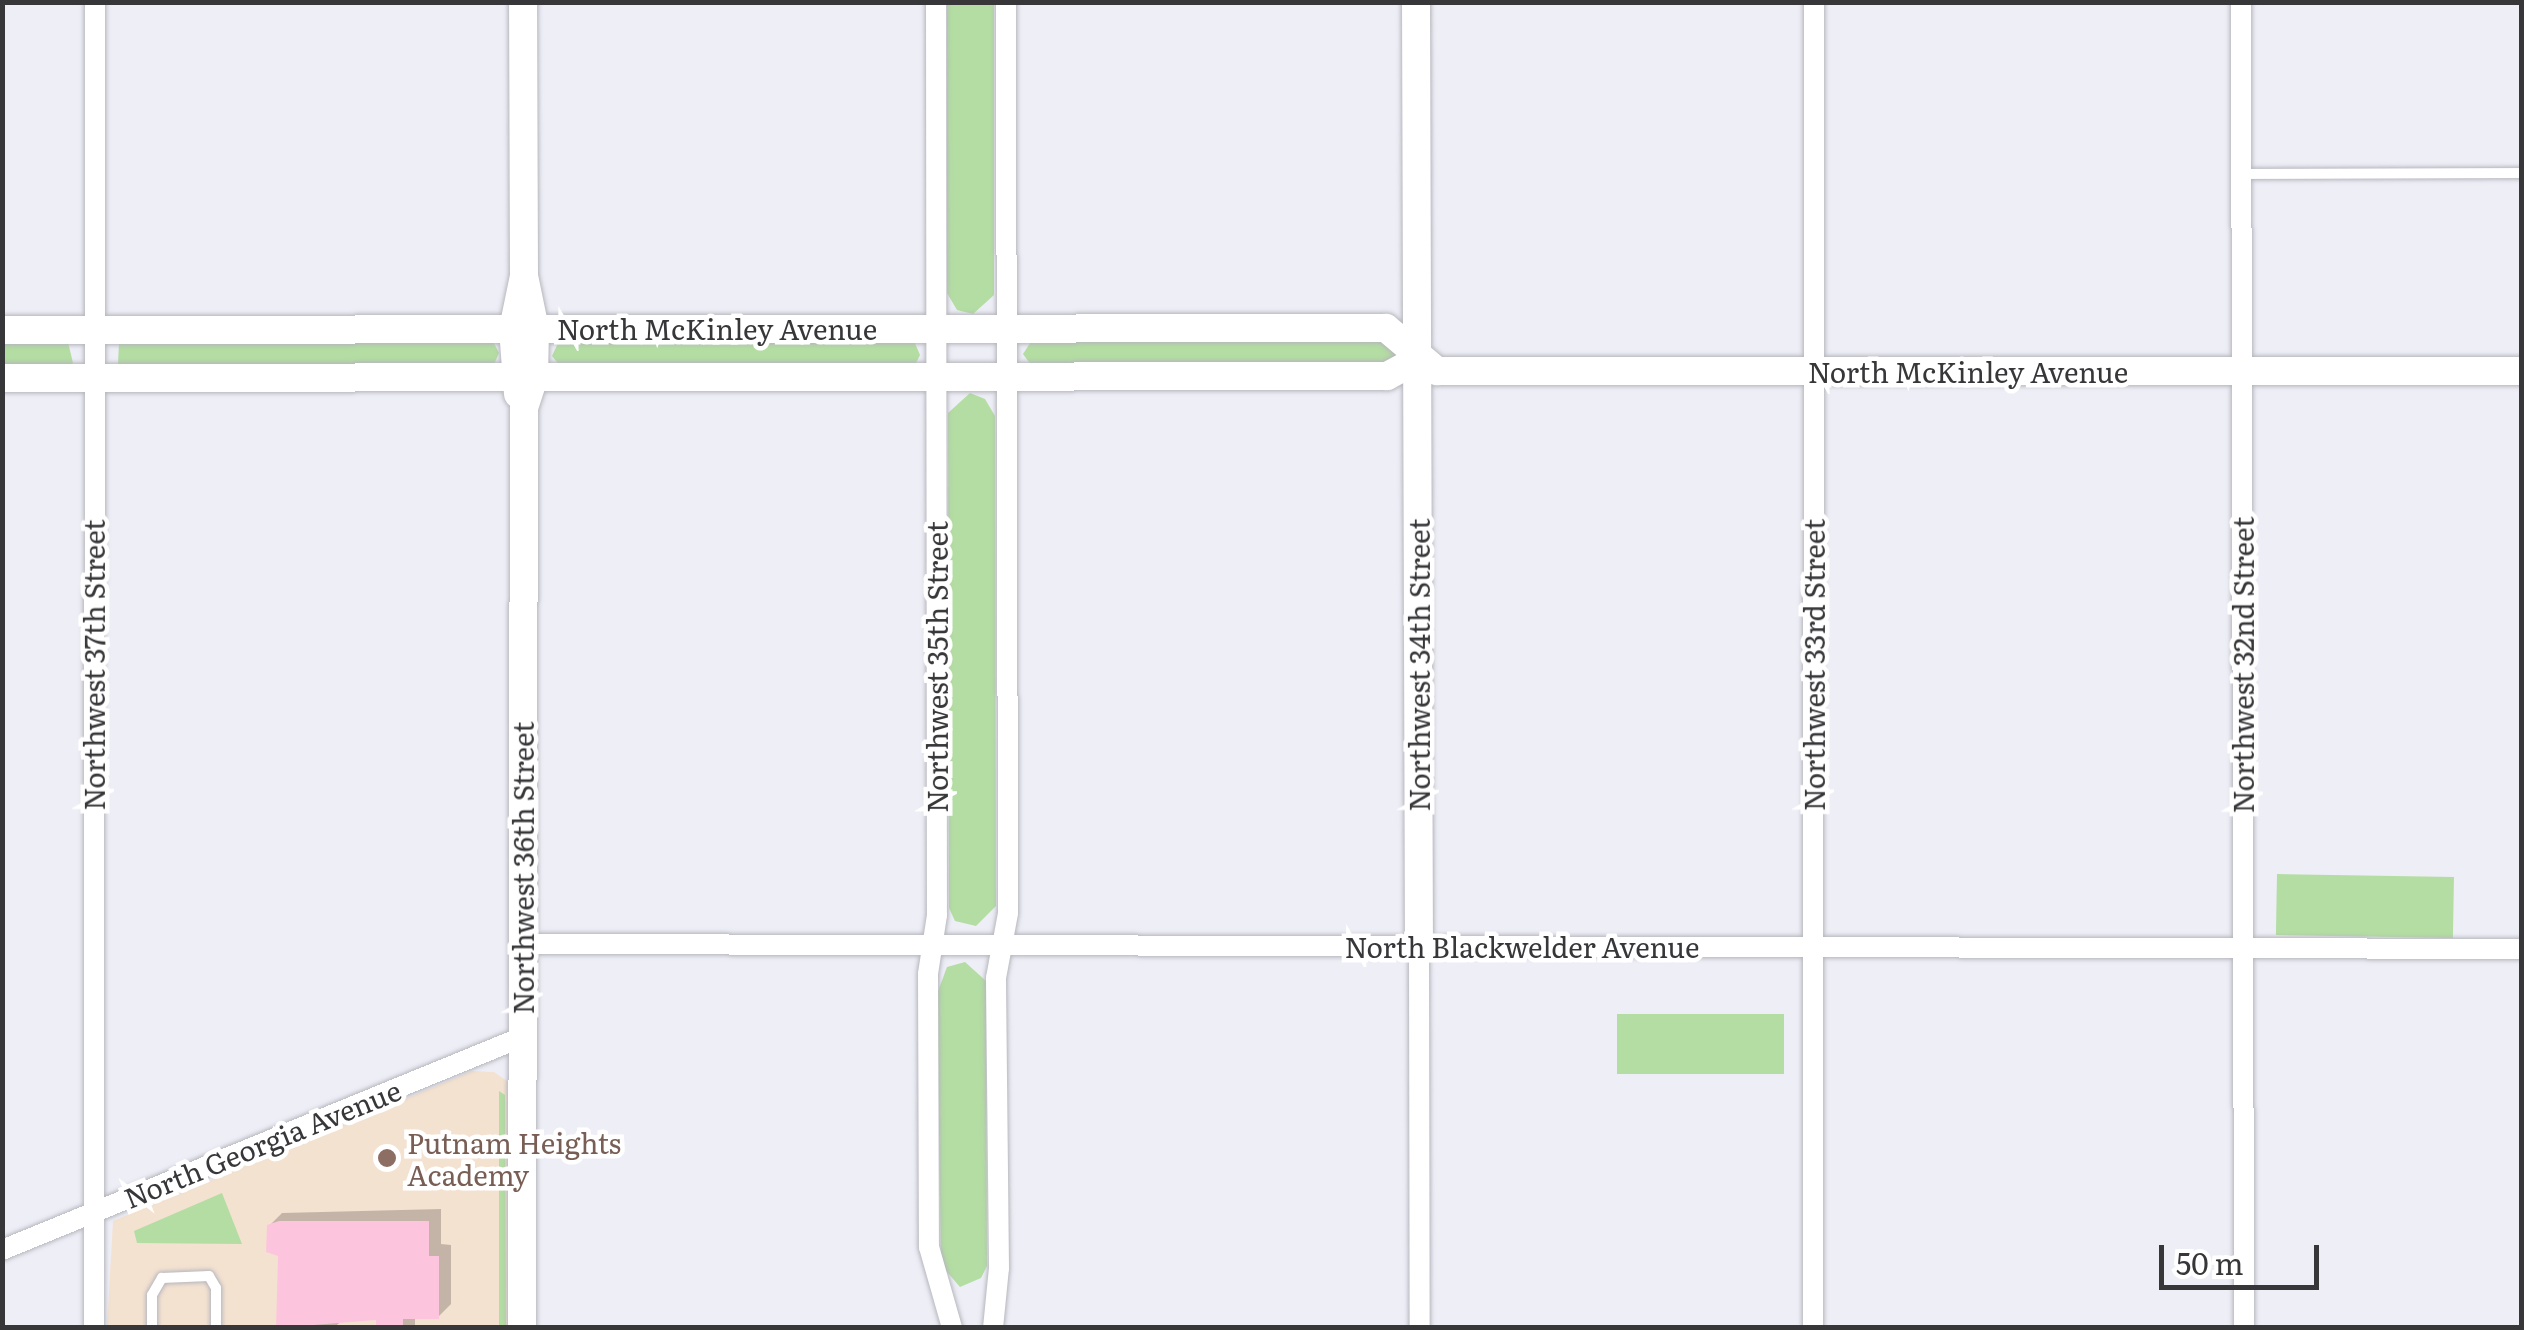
<!DOCTYPE html>
<style>
body{margin:0}
#map{position:relative;width:2524px;height:1330px;overflow:hidden;background:#eeeef7;font-family:Literata,serif}
div>[style]{position:absolute}
[style*='--x']{left:calc(var(--x)*1px);top:calc(var(--y)*1px);width:calc(var(--w)*1px);rotate:calc(var(--a)*1deg)}
.education>*{inset:0;background:#f4e2d1}
.green>*{inset:0;background:#b3dda2;transform-origin:0 0}
.shadow>*{inset:0;background:#0003}
.building>*{inset:0;background:#fdc5dd}
.roads{filter:drop-shadow(0 0 2px #b6b6bd) drop-shadow(0 0 2px #b6b6bd)}
.service>*{height:10px;margin:-5px;padding:0 5px;transform-origin:5px;border-radius:5px;background:#fff}
.minor>*{height:20px;margin:-10px;padding:0 10px;transform-origin:10px;border-radius:10px;background:#fff}
.tertiary>*{height:28px;margin:-14px;padding:0 14px;transform-origin:14px;border-radius:14px;background:#fff}
.dots>*{width:28px;height:28px;translate:-50% -50%;box-sizing:border-box;border:5px solid #fff;border-radius:50%}
span{translate:-50% -50%;white-space:nowrap;text-align:center;line-height:1.15;-webkit-text-stroke:9px #fff;paint-order:stroke}
.street-label{font-size:28px;color:#37373a}
.education-label{font-size:28px;color:#785e54}
.left{translate:0 -50%;text-align:left}
.frame{position:absolute;inset:0;border:5px solid #37373a;pointer-events:none}
.scale{position:absolute;left:2159px;top:1245px;width:160px;height:45px;box-sizing:border-box;border:5px solid #37373a;border-top:0;padding-left:12px;font-size:30px;line-height:35px;white-space:nowrap;color:#37373a;-webkit-text-stroke:8px #fff;paint-order:stroke}
</style>
<div id="map">
<div class="education">
<i style="clip-path:polygon(472px 1071px,494px 1072px,507px 1081px,509px 1095px,509px 1327px,107px 1328px,113px 1221px)"></i>
</div>
<div class="green">
<i style="clip-path:polygon(947px 3px,994px 3px,994px 295px,973px 314px,957px 310px,947px 293px)"></i>
<i style="clip-path:polygon(1384px 338px,1397px 354px,1391px 363px,1031px 365px,1023px 354px,1032px 340px)"></i>
<i style="clip-path:polygon(3px 339px,68px 342px,73px 363px,67px 369px,3px 371px)"></i>
<i style="clip-path:polygon(559px 341px,914px 341px,920px 355px,916px 363px,561px 367px,552px 356px)"></i>
<i style="clip-path:polygon(119px 343px,494px 343px,499px 353px,493px 367px,118px 364px)"></i>
<i style="clip-path:polygon(970px 393px,985px 399px,995px 416px,996px 906px,976px 926px,955px 921px,949px 908px,948px 413px)"></i>
<i style="left:2277px;top:874px;width:177px;height:61px;rotate:1deg"></i>
<i style="clip-path:polygon(965px 962px,986px 981px,987px 1266px,981px 1278px,960px 1287px,941px 1265px,937px 994px,947px 967px)"></i>
<i style="left:1784px;top:1014px;width:60px;height:167px;rotate:90deg"></i>
<i style="clip-path:polygon(499px 1091px,505px 1095px,506px 1328px,499px 1327px)"></i>
<i style="clip-path:polygon(222px 1193px,242px 1244px,137px 1243px,134px 1231px)"></i>
</div>
<div class="shadow">
<i style="clip-path:polygon(441px 1209px,441px 1244px,451px 1245px,451px 1304px,438px 1317px,415px 1317px,415px 1328px,379px 1328px,378px 1317px,343px 1319px,334px 1328px,279px 1328px,280px 1254px,269px 1226px,282px 1213px)"></i>
</div>
<div class="building">
<i style="clip-path:polygon(279px 1221px,429px 1221px,429px 1256px,439px 1256px,439px 1319px,403px 1319px,403px 1328px,376px 1328px,376px 1320px,276px 1328px,278px 1256px,266px 1252px,267px 1225px)"></i>
</div>
<div class="roads">
<div class="service">
<i style="--x:2241;--y:174;--w:281;--a:-0.2"></i>
<i style="--x:152;--y:1328;--w:33;--a:-90"></i>
<i style="--x:152;--y:1295;--w:20;--a:-60"></i>
<i style="--x:162;--y:1278;--w:47;--a:-2.4"></i>
<i style="--x:209;--y:1276;--w:14;--a:60"></i>
<i style="--x:216;--y:1288;--w:40;--a:90"></i>
</div>
<div class="minor">
<i style="--x:936;--y:2;--w:913;--a:89.94"></i>
<i style="--x:937;--y:915;--w:60;--a:98.7"></i>
<i style="--x:928;--y:974;--w:273;--a:89.8"></i>
<i style="--x:929;--y:1247;--w:84;--a:74.1"></i>
<i style="--x:2241;--y:2;--w:1326;--a:89.87"></i>
<i style="--x:522;--y:944;--w:2000;--a:0.14"></i>
<i style="--x:1419;--y:946;--w:382;--a:89.9"></i>
<i style="--x:2;--y:1250;--w:562;--a:-22.27"></i>
<i style="--x:94;--y:1328;--w:1326;--a:-89.96"></i>
<i style="--x:993;--y:1328;--w:60;--a:-84.3"></i>
<i style="--x:999;--y:1268;--w:290;--a:-90.6"></i>
<i style="--x:996;--y:978;--w:66;--a:-79.5"></i>
<i style="--x:1008;--y:913;--w:911;--a:-90.13"></i>
<i style="--x:1813;--y:1328;--w:1326;--a:-89.96"></i>
</div>
<div class="tertiary">
<i style="--x:1416;--y:2;--w:944;--a:89.82"></i>
<i style="--x:2;--y:330;--w:1384;--a:-0.08"></i>
<i style="--x:1386;--y:328;--w:67;--a:40.1"></i>
<i style="--x:1437;--y:371;--w:1085;--a:0"></i>
<i style="--x:2;--y:378;--w:1385;--a:-0.08"></i>
<i style="--x:1387;--y:376;--w:34;--a:-28"></i>
<i style="--x:518;--y:394;--w:65;--a:-94.4"></i>
<i style="--x:513;--y:329;--w:54;--a:-78.3"></i>
<i style="--x:524;--y:276;--w:274;--a:-90.2"></i>
<i style="--x:522;--y:1328;--w:920;--a:-89.88"></i>
<i style="--x:524;--y:408;--w:33;--a:-72"></i>
<i style="--x:534;--y:377;--w:48;--a:-88.8"></i>
<i style="--x:535;--y:329;--w:54;--a:-101.7"></i>
</div>
</div>
<div class="dots">
<i style="left:387px;top:1158px;background:#8d6e63"></i>
</div>
<div class="street-label">
<span style="left:717px;top:328px">North McKinley Avenue</span>
<span style="left:1968px;top:371px">North McKinley Avenue</span>
<span style="left:93px;top:665px;rotate:-90deg">Northwest 37th Street</span>
<span style="left:1418px;top:665px;rotate:-90deg">Northwest 34th Street</span>
<span style="left:1813px;top:665px;rotate:-90deg">Northwest 33rd Street</span>
<span style="left:2242px;top:665px;rotate:-90deg">Northwest 32nd Street</span>
<span style="left:936px;top:667px;rotate:-90deg">Northwest 35th Street</span>
<span style="left:522px;top:868px;rotate:-90deg">Northwest 36th Street</span>
<span style="left:1522px;top:946px">North Blackwelder Avenue</span>
<span style="left:262px;top:1143px;rotate:-22deg">North Georgia Avenue</span>
</div>
<div class="education-label">
<span class="left" style="left:407px;top:1158px">Putnam Heights<br>Academy</span>
</div>
<div class="frame"></div>
<div class="scale">50 m</div>
</div>
